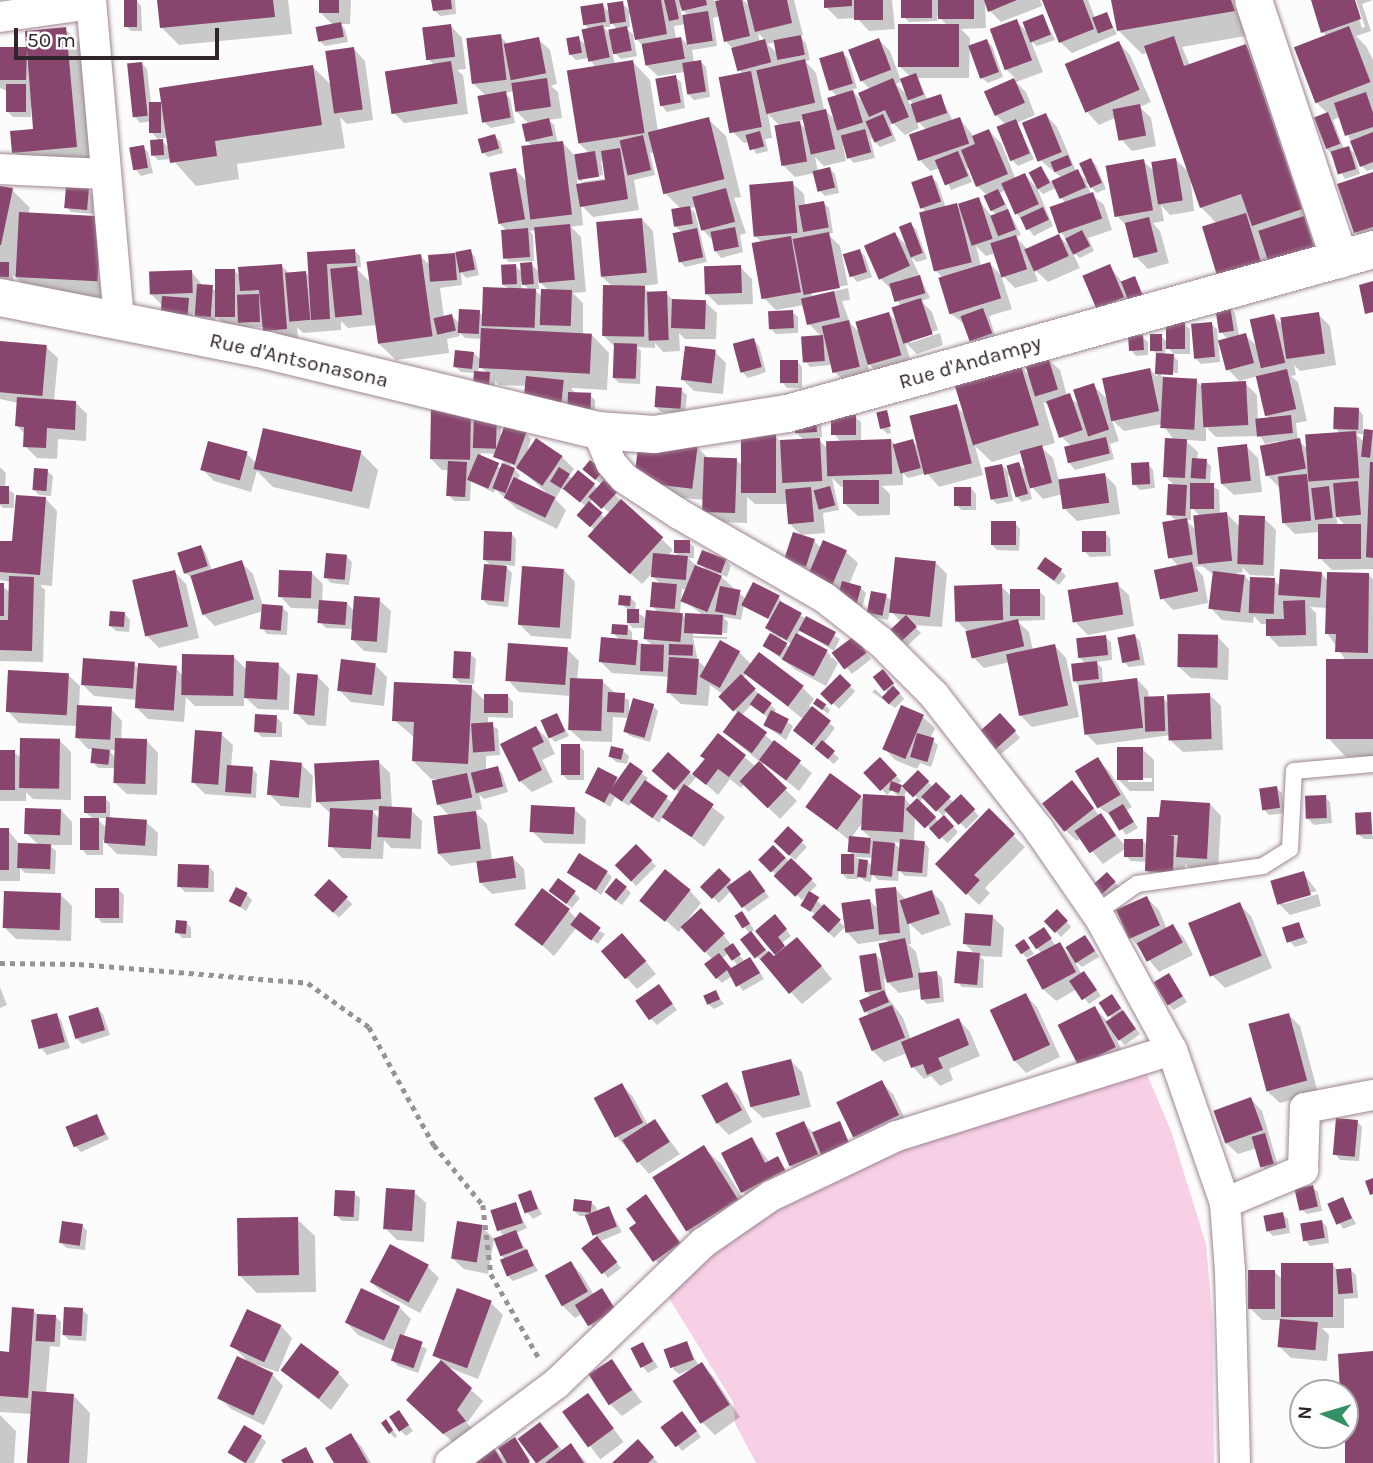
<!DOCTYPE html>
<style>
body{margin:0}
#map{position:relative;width:1373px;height:1463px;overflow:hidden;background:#fcfcfc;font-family:Karla,sans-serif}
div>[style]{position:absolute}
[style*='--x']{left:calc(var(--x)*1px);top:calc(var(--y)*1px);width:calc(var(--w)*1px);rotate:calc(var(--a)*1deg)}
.green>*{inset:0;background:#f7d0e6}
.shadow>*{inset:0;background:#0003;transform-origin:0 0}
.building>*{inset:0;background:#88456e;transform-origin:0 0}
.path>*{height:4.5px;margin-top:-2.25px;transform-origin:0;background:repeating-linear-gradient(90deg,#979295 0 5px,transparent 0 10px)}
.roads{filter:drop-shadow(0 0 2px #9d8592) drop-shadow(0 0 2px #9d8592)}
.service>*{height:16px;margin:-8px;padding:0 8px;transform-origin:8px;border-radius:8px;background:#fff}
.minor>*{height:30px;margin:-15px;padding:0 15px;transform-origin:15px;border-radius:15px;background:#fff}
.tertiary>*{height:37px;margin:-18.5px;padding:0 18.5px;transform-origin:18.5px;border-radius:18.5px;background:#fff}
span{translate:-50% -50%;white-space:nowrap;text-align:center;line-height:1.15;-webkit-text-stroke:7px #fff;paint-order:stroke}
.street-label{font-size:21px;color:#2f252a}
.north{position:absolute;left:1289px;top:1379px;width:70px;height:70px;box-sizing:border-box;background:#fff;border:2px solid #aca8aa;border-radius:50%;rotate:274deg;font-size:19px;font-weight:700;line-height:28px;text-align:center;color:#2f252a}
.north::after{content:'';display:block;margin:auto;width:24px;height:32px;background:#348f64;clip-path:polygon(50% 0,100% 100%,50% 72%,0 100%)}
.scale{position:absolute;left:14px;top:28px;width:205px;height:32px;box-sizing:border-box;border:4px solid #2f252a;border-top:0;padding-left:9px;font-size:21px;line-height:24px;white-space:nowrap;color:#2f252a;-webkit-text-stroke:5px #fff;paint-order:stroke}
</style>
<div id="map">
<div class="green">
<i style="clip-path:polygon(1144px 1067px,1171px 1131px,1206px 1244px,1213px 1325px,1214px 1463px,756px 1463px,735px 1423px,733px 1402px,664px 1290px,754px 1215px,908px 1138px)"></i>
</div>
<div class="shadow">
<i style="clip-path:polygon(136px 0,141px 6px,142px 31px,131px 31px,126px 26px)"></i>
<i style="clip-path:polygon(159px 0,288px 0,292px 34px,179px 45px,162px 28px)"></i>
<i style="clip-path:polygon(320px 0,351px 0,350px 24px,341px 24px,345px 29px,348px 42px,325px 46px,320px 41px,333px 25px,320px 12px)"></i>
<i style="clip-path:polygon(433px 0,455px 0,456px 14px,440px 16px,434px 10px)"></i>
<i style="clip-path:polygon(evenodd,629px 0,714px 0,715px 3px,743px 0,751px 7px,749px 0,794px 0,803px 35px,799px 36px,806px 43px,810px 60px,805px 61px,816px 73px,824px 109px,836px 121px,837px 96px,831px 90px,842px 53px,848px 58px,857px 88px,851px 90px,864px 103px,870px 89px,861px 80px,879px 40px,890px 51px,901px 81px,911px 77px,899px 66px,948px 26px,937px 15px,937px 21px,909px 22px,904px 17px,903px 0,985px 0,986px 28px,961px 29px,970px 38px,969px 78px,918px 78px,928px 101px,940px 96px,953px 121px,960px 119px,974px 137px,989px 131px,1001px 143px,1016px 180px,1025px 175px,1036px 187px,1041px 168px,1051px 182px,1062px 178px,1040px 160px,1046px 115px,1057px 127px,1076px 171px,1088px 181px,1091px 160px,1096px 165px,1106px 189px,1097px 193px,1086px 182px,1091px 194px,1104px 205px,1112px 230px,1088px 238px,1094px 251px,1080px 258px,1071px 250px,1080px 268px,1048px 282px,1033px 268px,1038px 281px,1015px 288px,1004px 277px,996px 253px,986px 256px,976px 246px,981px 266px,990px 264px,1001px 275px,1012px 309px,989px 316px,996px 338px,975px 345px,964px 324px,950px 313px,943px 278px,936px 271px,927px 213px,921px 207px,931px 177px,937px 182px,946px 208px,956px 205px,963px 211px,978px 199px,992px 217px,997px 215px,991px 210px,987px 195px,977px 186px,970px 168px,967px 169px,972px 182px,951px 190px,940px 168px,930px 171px,919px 159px,911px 136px,927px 130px,916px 120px,919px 128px,905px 135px,893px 123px,890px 125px,896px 141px,880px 147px,870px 137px,875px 158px,854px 163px,849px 158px,846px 145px,843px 146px,846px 161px,824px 166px,815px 157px,818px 172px,830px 169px,835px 174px,839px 193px,825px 196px,820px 191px,815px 173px,795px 177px,783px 165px,780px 126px,768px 114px,772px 138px,765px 139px,768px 151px,756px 154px,750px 142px,744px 143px,732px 131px,742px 74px,733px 49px,726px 41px,720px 16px,713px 18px,717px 46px,692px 50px,694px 62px,700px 61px,706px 67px,710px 97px,694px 100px,688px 94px,685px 72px,658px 76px,646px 65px,643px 46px,633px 35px,637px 56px,621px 59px,612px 50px,615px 65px,633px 62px,650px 80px,658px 131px,708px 119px,726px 136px,741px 197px,734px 198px,746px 233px,740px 235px,743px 252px,721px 258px,716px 252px,713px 241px,703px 230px,697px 207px,690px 208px,695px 213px,707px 262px,685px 267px,680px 261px,682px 232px,675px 226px,681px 209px,665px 193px,655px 152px,650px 153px,655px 175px,634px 180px,639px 210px,593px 217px,581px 205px,583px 225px,571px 227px,581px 237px,586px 292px,573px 293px,583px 303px,583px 335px,592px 335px,609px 353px,607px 390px,571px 388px,575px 393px,590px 395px,595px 400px,595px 411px,573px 416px,527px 386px,499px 385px,495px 381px,494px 396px,475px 373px,461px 372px,456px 367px,474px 353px,482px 361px,483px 339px,465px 338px,459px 332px,460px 336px,447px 339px,449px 353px,396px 360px,378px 343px,376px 325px,348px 328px,341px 321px,341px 330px,303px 333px,297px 327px,298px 340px,276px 342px,264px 327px,228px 328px,216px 316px,215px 322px,201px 321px,193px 313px,193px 320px,163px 306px,152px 295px,191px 271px,203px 286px,217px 291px,235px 271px,240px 276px,281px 265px,291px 275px,306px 273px,311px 278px,309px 254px,355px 251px,360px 256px,361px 267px,356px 268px,370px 282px,420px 256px,431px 266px,430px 257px,470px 251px,475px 257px,479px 275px,466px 278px,461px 272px,462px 285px,440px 288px,444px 317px,452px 316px,460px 324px,479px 312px,484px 317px,509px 290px,503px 284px,516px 266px,523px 274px,530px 263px,539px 272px,536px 230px,530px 231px,533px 235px,534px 261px,509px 262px,504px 257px,506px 230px,499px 223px,516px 170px,527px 182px,533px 147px,527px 141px,529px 124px,517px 112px,514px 91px,505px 93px,510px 98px,515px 123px,491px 128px,485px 123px,487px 97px,474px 84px,500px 36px,509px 45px,538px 39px,550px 50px,557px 84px,551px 86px,558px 92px,562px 118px,549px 120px,554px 125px,558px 144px,563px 143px,575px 156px,590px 154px,580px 144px,596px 68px,589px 58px,576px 60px,570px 54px,578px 38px,586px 45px,589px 29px,584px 24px,602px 5px,610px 13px,622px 3px,631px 12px,629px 0,680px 7px,689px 16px,682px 17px,680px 7px,629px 0,632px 14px,636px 37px,626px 28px,630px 27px,629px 15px,632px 14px,629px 0,610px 21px,618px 30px,608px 32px,604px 27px,610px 27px,610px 21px,629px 0,685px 24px,689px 46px,681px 38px,676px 39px,674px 26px,685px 24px,629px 0,758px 33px,766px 41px,760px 43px,758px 33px,629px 0,775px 42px,778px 54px,767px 44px,775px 42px,629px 0,903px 81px,908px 96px,896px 84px,903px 81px,629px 0,906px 96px,915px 106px,911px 107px,906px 96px,629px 0,804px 120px,807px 130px,797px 121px,804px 120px,629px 0,604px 160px,607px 181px,603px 179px,582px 182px,584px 185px,578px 186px,577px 178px,582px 182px,582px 179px,603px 175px,601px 161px,604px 160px,629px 0,1037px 188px,1043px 194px,1056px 188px,1065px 203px,1061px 232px,1073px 250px,1059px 236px,1027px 249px,1016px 237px,1021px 235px,1000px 193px,1006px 190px,1017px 214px,1034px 236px,1053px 226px,1037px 188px,629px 0,538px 280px,549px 291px,542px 297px,534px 289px,539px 289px,538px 280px,629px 0,521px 282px,530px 290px,522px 290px,521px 282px,629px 0,479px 365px,488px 374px,478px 373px,479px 365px)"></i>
<i style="clip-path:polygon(826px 0,892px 0,895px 29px,869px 31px,857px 18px,838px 19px,826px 7px)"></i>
<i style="clip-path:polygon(985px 0,1040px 0,1042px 6px,1001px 22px,990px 11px)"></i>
<i style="clip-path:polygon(1044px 0,1088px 0,1095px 18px,1106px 14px,1117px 34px,1072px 53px,1060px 42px)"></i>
<i style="clip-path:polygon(1113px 0,1247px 0,1257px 34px,1182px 47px,1190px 65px,1246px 46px,1269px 69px,1327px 264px,1275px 284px,1201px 207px,1190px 175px,1194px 211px,1170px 215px,1161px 205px,1164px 221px,1153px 223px,1160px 231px,1169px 263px,1148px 269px,1136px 257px,1129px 228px,1117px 216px,1143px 161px,1154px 171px,1176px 160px,1190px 173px,1148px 53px,1142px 54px,1118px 30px)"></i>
<i style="clip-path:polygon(1312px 0,1353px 0,1362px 28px,1365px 27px,1356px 0,1373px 0,1362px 4px,1371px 31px,1356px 36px,1366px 46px,1373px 60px,1373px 169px,1367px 171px,1362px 166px,1340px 117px,1333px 120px,1344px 149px,1348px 148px,1354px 153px,1360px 174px,1345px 179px,1327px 148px,1328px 114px,1316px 102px,1327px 36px,1323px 32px)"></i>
<i style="clip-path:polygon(1043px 16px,1055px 40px,1037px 46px,1031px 41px,1043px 72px,1016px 82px,1026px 92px,1035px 115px,1017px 123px,1034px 159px,1018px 166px,1012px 160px,1006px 125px,996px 115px,987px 92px,1016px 79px,1007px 70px,1016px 21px,1028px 33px)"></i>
<i style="clip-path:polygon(451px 26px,462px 38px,466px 69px,457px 70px,463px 75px,468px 114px,404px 123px,393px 112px,434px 65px,429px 60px)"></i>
<i style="clip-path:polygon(65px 29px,83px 46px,94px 164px,32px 170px,14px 152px,35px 130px,33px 108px,31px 108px,31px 117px,13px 117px,8px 112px,7px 91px,0 88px,0 49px,25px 49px,28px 52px)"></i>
<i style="clip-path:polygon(987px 41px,992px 46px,1003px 77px,988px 83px,982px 78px)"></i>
<i style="clip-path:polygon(1119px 43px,1130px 55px,1151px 102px,1140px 107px,1151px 118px,1156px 146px,1132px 151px,1121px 139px,1117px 117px,1099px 125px,1088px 113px)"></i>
<i style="clip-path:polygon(evenodd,354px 49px,365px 61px,373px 120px,347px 124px,340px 117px,345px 148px,237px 164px,239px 179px,196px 186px,172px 159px,158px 160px,153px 155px,160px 141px,152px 133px,152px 121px,140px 123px,135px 117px,142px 63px,147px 69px,151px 104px,160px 104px,164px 108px,313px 67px,332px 86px,354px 49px,159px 138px,168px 138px,170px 149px,159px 138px)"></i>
<i style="clip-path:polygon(675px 77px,681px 82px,685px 108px,667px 112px,662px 106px)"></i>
<i style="clip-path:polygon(494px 135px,500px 141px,503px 153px,488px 157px,483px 152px)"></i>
<i style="clip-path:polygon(143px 147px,148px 152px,153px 173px,141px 176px,136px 170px)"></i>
<i style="clip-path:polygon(1373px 174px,1373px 242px,1367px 244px,1356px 232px)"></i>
<i style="clip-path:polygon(792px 183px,804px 194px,805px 206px,824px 203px,829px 208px,833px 233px,828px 234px,840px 246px,848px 285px,812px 292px,812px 296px,848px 288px,850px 300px,842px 301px,850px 323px,860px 333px,889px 314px,900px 325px,901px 307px,892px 290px,881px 279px,895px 234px,909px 248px,910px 224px,916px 229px,927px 259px,917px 262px,911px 257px,930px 298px,921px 301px,932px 312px,938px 330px,910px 339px,910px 343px,940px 333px,943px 345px,917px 354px,905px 342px,912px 366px,880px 376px,867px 362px,871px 378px,847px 384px,835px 372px,831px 354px,830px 365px,810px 367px,805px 361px,822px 337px,810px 325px,804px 305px,776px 310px,764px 298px,763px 243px,756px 237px)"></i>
<i style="clip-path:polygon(0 187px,12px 190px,30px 208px,28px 215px,100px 218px,114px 298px,34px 294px,13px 275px,13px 282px,0 282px)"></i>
<i style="clip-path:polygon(88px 190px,94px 196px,93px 214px,71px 212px,66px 207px)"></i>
<i style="clip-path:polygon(642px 219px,653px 231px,658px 284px,642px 286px,650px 294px,666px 293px,674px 301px,705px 302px,717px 313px,716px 339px,685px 339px,679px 333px,680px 351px,663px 352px,655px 343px,655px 348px,637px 347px,641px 351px,640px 384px,619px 383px,614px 378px,615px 347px,603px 335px,613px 287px,602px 277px)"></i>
<i style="clip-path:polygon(859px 251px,865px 256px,872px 277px,857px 282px,852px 276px)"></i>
<i style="clip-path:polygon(1109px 266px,1123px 283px,1135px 278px,1148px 304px,1098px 307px)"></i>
<i style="clip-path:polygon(740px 267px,752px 279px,753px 304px,718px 305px,707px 294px)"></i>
<i style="clip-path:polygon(evenodd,1229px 307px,1235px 313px,1239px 336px,1245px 335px,1258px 347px,1274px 316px,1283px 325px,1318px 314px,1330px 326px,1336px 365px,1300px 371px,1294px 365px,1296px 375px,1291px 376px,1298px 382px,1307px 421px,1296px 423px,1298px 441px,1308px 449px,1341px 434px,1335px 428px,1358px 409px,1363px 415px,1363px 431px,1373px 431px,1373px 569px,1332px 570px,1320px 558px,1320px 532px,1295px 534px,1284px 523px,1280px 488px,1268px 476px,1279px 441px,1265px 444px,1260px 436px,1216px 437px,1206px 427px,1206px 441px,1185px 440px,1198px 452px,1197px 460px,1206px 461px,1211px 466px,1210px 485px,1219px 490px,1220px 514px,1226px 513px,1240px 527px,1264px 518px,1276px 530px,1274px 576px,1250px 575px,1242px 567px,1243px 572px,1231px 575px,1245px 576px,1251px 583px,1274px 580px,1281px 587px,1321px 573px,1328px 581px,1369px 575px,1373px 579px,1373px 756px,1346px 757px,1329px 739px,1347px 662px,1327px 633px,1328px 608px,1310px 607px,1316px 613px,1317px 646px,1279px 647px,1268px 635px,1268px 624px,1261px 624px,1254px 616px,1253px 623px,1222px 620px,1211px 608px,1214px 575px,1202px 566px,1195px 567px,1203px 576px,1208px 603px,1173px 610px,1162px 598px,1179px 567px,1171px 558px,1177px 522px,1169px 514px,1175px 486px,1165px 476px,1174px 440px,1162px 424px,1124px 431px,1112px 420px,1119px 441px,1110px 444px,1114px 459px,1075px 470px,1070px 464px,1073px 448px,1062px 437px,1051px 406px,1043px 402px,1055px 443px,1041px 447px,1053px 458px,1059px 481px,1104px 474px,1116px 486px,1120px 514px,1077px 521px,1065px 509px,1063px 494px,1043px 499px,1028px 483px,1032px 499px,1022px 502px,1017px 497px,1011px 475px,1008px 476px,1013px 501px,997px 504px,992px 499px,1002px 465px,1011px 474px,1019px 464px,1028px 473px,1022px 453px,992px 462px,975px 446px,983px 475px,939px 487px,927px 473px,908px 478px,903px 473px,903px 485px,882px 486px,890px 494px,890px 515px,858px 516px,846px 505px,845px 486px,841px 487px,832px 478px,839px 510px,823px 513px,825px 533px,801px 535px,790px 524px,788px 504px,755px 504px,747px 497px,747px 523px,716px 522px,704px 511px,704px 500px,648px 494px,697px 447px,709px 459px,736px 460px,743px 466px,775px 436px,780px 441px,804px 440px,797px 434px,821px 422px,822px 437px,817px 438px,828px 449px,841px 442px,834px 434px,855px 417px,861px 422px,861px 441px,891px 440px,896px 446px,913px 441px,920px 449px,956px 406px,965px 415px,1019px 365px,1030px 376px,1048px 359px,1060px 370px,1067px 396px,1080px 405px,1093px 385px,1108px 400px,1150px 369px,1157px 377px,1158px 355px,1152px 350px,1161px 336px,1168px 343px,1184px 324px,1190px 329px,1190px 354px,1174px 354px,1166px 346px,1165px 355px,1173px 355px,1178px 361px,1178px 373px,1161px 372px,1161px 376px,1196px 380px,1200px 385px,1245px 383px,1257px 395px,1258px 422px,1271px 420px,1267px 416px,1258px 376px,1239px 381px,1228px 369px,1228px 339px,1221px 332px,1229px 307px,1356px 434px,1365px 434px,1365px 443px,1356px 434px,1229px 307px,1191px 507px,1200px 516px,1196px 530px,1186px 520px,1191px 520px,1191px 507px,1229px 307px,1336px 516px,1346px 526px,1338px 526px,1336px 516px)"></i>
<i style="clip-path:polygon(792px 312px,798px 317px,798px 333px,776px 334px,771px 329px)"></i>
<i style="clip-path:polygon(1211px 324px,1217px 329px,1220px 362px,1201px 364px,1195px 358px)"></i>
<i style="clip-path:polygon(1142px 337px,1148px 342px,1148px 355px,1136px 356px,1131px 350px)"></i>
<i style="clip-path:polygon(754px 340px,759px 346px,766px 372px,748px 378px,742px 372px)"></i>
<i style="clip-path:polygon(0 343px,46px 347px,58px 358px,54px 401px,75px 402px,87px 414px,86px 441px,58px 439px,57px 459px,37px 458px,25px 446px,26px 435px,17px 426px,18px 403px,0 399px)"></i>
<i style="clip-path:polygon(715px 352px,726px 363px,723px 394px,694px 391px,682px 379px)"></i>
<i style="clip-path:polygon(797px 361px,802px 367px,802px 388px,787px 388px,782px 382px)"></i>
<i style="clip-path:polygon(681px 390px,687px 395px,685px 414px,661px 412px,656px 407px)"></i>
<i style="clip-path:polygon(evenodd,433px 408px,501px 423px,501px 439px,526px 433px,531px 439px,526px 455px,562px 457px,574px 469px,569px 476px,573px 479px,594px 485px,598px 490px,602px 485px,584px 469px,590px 462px,607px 478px,603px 482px,620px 500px,673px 550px,667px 556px,679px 557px,675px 552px,689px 542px,694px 547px,694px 558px,688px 558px,699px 568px,708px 572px,699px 563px,725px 560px,731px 566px,727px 577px,717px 573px,746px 599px,779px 597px,783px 605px,840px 639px,834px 651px,800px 630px,798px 634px,827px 652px,831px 656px,829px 659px,832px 657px,838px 663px,826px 686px,796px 670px,771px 651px,766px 645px,772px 633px,768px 629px,772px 621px,744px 605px,741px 620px,723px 617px,728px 622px,727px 633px,693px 632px,693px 636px,727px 637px,727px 639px,693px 638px,698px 661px,706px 668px,721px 642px,739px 652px,752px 665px,803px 688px,814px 699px,809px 706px,835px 728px,823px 744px,839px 758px,834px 764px,800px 735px,803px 719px,746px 673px,743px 679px,776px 710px,774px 713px,793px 726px,786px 740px,764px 725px,768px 718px,752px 704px,741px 716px,812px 773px,799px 791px,764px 763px,762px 766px,797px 801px,780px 819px,744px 784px,741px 788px,730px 779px,718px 795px,697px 776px,687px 788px,725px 817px,704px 847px,663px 816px,659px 823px,632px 802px,629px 806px,615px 797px,610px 807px,587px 792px,617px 778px,620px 781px,630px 765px,648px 778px,645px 782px,673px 803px,680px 793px,659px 775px,668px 754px,693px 776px,719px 735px,756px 767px,760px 762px,724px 732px,738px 713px,722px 697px,724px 695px,710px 685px,708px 706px,681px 704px,669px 693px,670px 677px,612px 673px,600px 661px,620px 640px,613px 633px,627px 627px,632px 632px,632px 641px,653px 646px,645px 639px,646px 628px,633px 628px,628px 623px,629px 610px,620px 604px,630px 597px,636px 603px,635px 611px,647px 619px,658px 612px,652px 606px,661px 584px,653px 577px,654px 571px,642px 584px,601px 547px,595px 530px,585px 521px,587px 507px,567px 491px,561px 489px,555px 499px,566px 510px,557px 529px,517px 509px,495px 489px,494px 493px,471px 481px,470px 501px,454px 501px,449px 495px,450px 470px,442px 470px,430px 458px,433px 408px,481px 453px,497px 454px,504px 463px,502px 469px,480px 457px,481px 453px,433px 408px,509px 464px,519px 468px,551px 497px,517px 480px,520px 475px,509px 464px,433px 408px,593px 499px,610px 513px,605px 518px,589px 504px,593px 499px,433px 408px,682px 589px,687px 590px,683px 600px,703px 615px,686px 618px,680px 614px,682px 589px,433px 408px,781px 638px,792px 644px,790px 648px,780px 639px,781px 638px)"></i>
<i style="clip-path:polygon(886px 412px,890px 415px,886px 415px,891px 433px,888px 434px,882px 429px)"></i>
<i style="clip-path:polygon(1246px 446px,1258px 458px,1262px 492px,1234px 495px,1222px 484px)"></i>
<i style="clip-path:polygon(360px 452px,378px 470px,369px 509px,273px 487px,257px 471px,251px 492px,214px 481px,202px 469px,247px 454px,256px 463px)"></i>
<i style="clip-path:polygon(1148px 464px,1153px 470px,1155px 488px,1140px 490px,1135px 485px)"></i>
<i style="clip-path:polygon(0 467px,6px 473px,5px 488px,14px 493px,14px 508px,3px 508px,0 505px)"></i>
<i style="clip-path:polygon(47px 471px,53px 476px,51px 496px,39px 495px,34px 490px)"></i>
<i style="clip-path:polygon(971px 488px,976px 494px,976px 510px,962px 510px,956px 505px)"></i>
<i style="clip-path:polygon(46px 499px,57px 511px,52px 586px,40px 585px,45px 590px,43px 662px,0 661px,0 585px,10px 592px,11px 582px,0 580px,0 542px,14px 543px)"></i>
<i style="clip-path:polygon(1015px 523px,1020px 529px,1019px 551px,997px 550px,992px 545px)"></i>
<i style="clip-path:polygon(511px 533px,516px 539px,515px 566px,504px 565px,512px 573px,508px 607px,488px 605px,482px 599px,492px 567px,485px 560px)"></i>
<i style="clip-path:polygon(1105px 533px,1110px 538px,1111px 556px,1090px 557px,1084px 551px)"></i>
<i style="clip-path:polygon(814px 541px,821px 548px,824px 543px,846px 552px,858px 563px,849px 585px,860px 587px,866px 593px,862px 608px,845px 604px,812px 572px,791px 565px)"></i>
<i style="clip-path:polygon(201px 547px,206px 553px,212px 571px,241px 562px,253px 574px,263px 606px,283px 608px,288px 613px,287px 635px,267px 634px,262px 628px,263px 611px,215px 626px,203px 614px,192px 578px,185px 573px)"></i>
<i style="clip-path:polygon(346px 556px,352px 562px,349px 585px,331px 583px,325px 577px)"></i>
<i style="clip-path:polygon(935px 562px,947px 574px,942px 627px,913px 625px,921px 633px,907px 646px,892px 630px,901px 622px,890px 610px,888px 620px,874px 617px,868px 612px,886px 596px,893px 602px)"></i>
<i style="clip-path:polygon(564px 570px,575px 582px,571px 639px,531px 636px,519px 624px)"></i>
<i style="clip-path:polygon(1061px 571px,1066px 576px,1059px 585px,1044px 574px)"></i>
<i style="clip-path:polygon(175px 572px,186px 584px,199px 638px,159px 648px,147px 636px)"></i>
<i style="clip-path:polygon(311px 572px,323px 584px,322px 602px,347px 603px,354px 611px,379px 600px,391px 611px,387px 653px,364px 651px,352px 639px,353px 629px,326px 628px,320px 622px,321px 609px,291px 608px,280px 596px)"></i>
<i style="clip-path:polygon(1117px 584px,1129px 595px,1134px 626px,1088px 635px,1076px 623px)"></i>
<i style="clip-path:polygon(1001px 586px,1012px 597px,1039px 591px,1045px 597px,1045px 620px,1017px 621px,1029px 632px,1033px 651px,1055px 646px,1066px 658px,1079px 717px,1032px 727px,1021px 716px,1010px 662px,984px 668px,972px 656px,967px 631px,957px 621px)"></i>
<i style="clip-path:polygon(125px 614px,130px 620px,129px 632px,116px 631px,110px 626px)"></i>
<i style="clip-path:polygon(1135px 636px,1140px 641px,1145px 665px,1129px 667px,1124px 662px)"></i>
<i style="clip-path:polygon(1105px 637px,1111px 642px,1112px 660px,1096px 662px,1102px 668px,1103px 683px,1137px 679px,1148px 691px,1149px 699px,1163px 698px,1169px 704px,1210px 695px,1221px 706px,1223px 750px,1183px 752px,1171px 741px,1171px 735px,1097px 745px,1085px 733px,1080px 686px,1075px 682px,1086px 664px,1080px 658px)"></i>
<i style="clip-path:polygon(1218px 637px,1229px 649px,1228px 680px,1191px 678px,1179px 667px)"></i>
<i style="clip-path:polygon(859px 644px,871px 659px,852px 674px,835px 654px)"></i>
<i style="clip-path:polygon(567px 649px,579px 661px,577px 680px,602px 681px,614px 692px,629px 700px,629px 713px,653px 706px,658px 711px,650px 742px,630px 736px,625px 731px,629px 718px,613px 717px,612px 742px,582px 741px,570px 730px,571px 696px,519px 692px,508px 680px)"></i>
<i style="clip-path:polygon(470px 654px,476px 659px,474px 684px,460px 683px,454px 678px)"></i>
<i style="clip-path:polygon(233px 656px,247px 670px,278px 664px,290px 676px,289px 710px,258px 709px,244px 696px,244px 706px,195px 706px,186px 697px,184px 722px,148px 719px,136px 707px,137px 700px,94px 696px,82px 684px,134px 664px,139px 669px,176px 668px,183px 676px)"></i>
<i style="clip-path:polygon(375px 665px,387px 677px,384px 706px,351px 702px,339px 690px)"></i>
<i style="clip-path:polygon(evenodd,68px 675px,80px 686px,79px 707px,111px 709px,122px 721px,121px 740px,147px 741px,158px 753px,157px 795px,127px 794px,115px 783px,116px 768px,98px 768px,93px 762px,94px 749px,88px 749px,77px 737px,77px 726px,19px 723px,8px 711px,68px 675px,108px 750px,116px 750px,116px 758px,108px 750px)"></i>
<i style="clip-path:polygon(317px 676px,329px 688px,326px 726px,308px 725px,296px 713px)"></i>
<i style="left:840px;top:677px;width:21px;height:24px;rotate:43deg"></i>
<i style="clip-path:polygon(888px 677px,904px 699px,895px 708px,872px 692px,875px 689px,884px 698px,888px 693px,875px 678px)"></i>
<i style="clip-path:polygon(471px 687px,485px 701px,508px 696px,513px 702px,513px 718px,488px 717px,488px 724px,498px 729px,500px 755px,486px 756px,486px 771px,497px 768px,502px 773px,508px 792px,484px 799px,479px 794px,482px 809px,474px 811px,487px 824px,492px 860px,512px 857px,524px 869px,526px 889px,492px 894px,481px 883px,478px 862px,451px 866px,439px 854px,450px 816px,438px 804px,441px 779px,431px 779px,413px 761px,415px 738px,394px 720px)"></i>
<i style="clip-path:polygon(815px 704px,825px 705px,830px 710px,828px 714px)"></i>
<i style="clip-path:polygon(557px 715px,569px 736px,555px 742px,550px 737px)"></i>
<i style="clip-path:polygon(276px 717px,282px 723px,282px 737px,262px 737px,256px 731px)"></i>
<i style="clip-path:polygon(923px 717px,935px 728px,930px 739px,938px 745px,931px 767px,920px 763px,917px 769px,895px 760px,884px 748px)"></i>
<i style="clip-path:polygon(1006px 721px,1020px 738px,1001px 754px,996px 748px)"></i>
<i style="clip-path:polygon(536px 728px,548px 739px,555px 754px,542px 760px,553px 782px,532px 792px,520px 781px)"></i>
<i style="clip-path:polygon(221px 734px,233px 745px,231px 767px,252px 768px,257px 774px,256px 798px,205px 794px,193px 782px)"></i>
<i style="clip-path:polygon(59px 740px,71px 752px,71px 800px,33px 799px,26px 792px,26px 801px,0 801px,0 752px,14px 752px,22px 759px)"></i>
<i style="clip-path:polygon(579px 745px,584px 751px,584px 780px,568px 780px,563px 775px)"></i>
<i style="clip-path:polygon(evenodd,1142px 749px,1154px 760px,1154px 791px,1130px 791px,1119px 780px,1142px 749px,1128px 778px,1152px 778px,1152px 782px,1128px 782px,1128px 778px)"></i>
<i style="clip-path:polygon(623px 751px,629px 756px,627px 764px,616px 762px,611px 757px)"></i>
<i style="clip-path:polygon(evenodd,880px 759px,901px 781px,898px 785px,903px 789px,918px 773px,933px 787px,936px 784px,954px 803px,961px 797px,979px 816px,966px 829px,948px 810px,943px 816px,924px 797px,920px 802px,939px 822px,944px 817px,958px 832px,948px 843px,915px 816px,914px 842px,924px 842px,929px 848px,927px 877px,905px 876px,899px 870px,898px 881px,878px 880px,872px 874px,871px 882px,865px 881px,858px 875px,858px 879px,847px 879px,842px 873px,854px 856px,849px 851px,850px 841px,808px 807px,861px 797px,864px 801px,899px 797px,892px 790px,887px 795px,866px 773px,880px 759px,907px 788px,919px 799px,912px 806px,904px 798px,907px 788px,880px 759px,863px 822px,862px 830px,873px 840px,851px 838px,863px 822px,880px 759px,893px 842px,901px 843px,901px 850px,893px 842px,880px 759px,854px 857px,874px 858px,873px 867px,867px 861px,854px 857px)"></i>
<i style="clip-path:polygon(1098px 760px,1109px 771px,1132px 807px,1127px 810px,1138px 828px,1126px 835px,1114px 818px,1100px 808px)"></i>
<i style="clip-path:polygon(evenodd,378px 761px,390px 773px,392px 809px,411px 810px,422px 821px,421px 849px,391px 848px,384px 840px,383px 859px,342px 858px,331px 846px,330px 813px,318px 802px,378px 761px,381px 810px,380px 819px,372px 811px,381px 810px)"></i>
<i style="clip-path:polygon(302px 765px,313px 776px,311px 808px,281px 806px,269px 794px)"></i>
<i style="clip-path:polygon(1072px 783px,1126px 847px,1143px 841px,1148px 846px,1161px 819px,1210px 804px,1221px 816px,1218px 870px,1190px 868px,1185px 864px,1184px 883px,1159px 882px,1147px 871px,1147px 862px,1131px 861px,1126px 856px,1126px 848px,1103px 864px,1081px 838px,1077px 841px,1065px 830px)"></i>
<i style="clip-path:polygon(1276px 788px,1282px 793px,1285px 813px,1269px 815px,1264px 810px)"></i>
<i style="clip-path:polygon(1325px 797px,1330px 802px,1332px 823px,1314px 825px,1308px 819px)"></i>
<i style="clip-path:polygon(evenodd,105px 798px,110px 803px,110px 819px,146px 822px,158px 833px,157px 856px,117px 854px,103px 840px,103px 855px,87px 855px,82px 849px,93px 819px,85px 812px,105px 798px,96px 818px,107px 818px,107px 828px,96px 818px)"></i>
<i style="clip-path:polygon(574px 809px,586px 820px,585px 844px,544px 843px,532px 831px)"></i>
<i style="clip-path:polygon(61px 810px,72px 822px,72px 845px,49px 845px,56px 851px,55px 874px,25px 873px,20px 868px,20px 881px,0 881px,0 830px,8px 830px,20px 845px,39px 845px,26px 833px)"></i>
<i style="clip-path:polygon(989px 811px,1025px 847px,985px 888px,990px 893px,979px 905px,937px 864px)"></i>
<i style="clip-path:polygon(1370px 814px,1373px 839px,1364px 839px,1358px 834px)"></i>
<i style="clip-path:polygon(788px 829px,807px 847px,795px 860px,781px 848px)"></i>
<i style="left:637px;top:847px;width:27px;height:28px;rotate:45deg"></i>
<i style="clip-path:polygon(773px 847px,817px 885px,809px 893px,845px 927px,834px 938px,813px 917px,816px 915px,803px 905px,808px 894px,802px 900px,760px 859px)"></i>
<i style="clip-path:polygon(209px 867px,214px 872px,214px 892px,185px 892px,179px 886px)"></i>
<i style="clip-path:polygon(719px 871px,733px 885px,755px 878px,769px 897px,748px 912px,731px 891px,719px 903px,703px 887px)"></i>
<i style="clip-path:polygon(569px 872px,607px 872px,612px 877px,601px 895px)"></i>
<i style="clip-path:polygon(1303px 873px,1317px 891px,1284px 901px,1284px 904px,1318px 894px,1321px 906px,1290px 915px,1279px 904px)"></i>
<i style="clip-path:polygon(1112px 879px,1120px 888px,1107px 898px,1094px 884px)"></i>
<i style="left:329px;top:881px;width:33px;height:19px;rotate:45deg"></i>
<i style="clip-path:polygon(626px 888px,631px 893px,622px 905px,612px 898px)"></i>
<i style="clip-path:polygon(896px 889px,907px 901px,932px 892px,943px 903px,951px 925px,922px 935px,909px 923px,911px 944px,908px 944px,916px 952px,921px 974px,937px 973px,942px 978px,944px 1002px,927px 1004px,922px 999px,921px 989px,899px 993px,884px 978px,886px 995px,903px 1018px,911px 1040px,959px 1020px,970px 1032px,980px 1056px,949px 1069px,953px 1080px,940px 1086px,931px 1076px,924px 1079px,913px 1067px,907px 1053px,884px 1062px,872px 1050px,869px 1015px,866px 1012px,871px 997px,866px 991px,876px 955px,884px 963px,889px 943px,886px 940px,858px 944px,847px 932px,870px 901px,878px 909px)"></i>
<i style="clip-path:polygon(119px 890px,124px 895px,123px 923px,102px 923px,97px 917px)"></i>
<i style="clip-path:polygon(evenodd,690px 891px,701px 903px,685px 923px,713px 922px,745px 962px,750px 959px,755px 964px,764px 979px,743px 991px,732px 976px,722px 983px,717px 978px,713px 960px,682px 927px,679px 932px,643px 901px,690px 891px,728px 953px,738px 966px,731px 970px,723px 958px,728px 953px)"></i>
<i style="clip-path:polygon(574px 893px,580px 898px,572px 908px,556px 895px)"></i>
<i style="clip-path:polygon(61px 895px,72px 906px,71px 941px,16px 939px,4px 927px)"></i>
<i style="clip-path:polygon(247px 895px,252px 900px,246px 911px,231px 900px)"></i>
<i style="clip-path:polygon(1147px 898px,1159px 910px,1167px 929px,1173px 926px,1184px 938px,1193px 955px,1159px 972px,1131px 938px)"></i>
<i style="clip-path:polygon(1239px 904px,1251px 916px,1272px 968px,1225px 988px,1213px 976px)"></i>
<i style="clip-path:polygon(569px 911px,577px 919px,605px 934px,598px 944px,576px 928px,554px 956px,517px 923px)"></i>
<i style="clip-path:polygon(992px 916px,1004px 928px,1002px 957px,980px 956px,984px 960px,983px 988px,962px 987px,957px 982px,975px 954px,965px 944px)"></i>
<i style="clip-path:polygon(1062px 916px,1071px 927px,1061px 937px,1046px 921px)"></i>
<i style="clip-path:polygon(737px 917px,747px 919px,754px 930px,750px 933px,775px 959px,778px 956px,757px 931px,780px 922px,791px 936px,782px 943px,786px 949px,809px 951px,832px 979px,802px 1004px,742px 941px,750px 934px)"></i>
<i style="clip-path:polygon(186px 922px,191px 928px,191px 938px,182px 938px,177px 932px)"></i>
<i style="clip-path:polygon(1298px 924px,1308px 943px,1295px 947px,1289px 941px)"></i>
<i style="clip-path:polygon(1044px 929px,1056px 946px,1060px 944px,1071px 956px,1085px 937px,1090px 942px,1099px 957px,1082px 967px,1074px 960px,1082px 975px,1089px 978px,1101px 996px,1089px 1004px,1077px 989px,1056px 1001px,1044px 990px,1042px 954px,1037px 948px)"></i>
<i style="clip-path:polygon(634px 947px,656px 974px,637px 989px,603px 952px)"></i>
<i style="clip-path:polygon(1029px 947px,1034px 954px,1027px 958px,1022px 953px)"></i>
<i style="clip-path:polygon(1169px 975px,1187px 1002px,1174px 1010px,1168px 1004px)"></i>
<i style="clip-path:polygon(659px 986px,677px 1010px,657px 1025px,651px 1019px)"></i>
<i style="clip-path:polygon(0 987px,7px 1005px,0 1008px)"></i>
<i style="clip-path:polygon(715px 992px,724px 1004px,714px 1009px,708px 1004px)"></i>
<i style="clip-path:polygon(1026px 996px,1037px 1007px,1060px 1057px,1026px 1073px,1015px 1061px,992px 1011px)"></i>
<i style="clip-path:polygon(1112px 996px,1140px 1034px,1125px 1045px,1114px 1034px,1126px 1059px,1080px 1065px,1095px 1008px,1108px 1022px,1113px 1019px,1109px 1015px)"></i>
<i style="clip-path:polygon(98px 1009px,103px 1014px,110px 1035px,82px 1044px,77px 1039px)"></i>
<i style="clip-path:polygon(56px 1015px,61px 1020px,70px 1048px,47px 1055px,42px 1049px,33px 1022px)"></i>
<i style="clip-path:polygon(1289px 1015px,1300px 1026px,1318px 1093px,1280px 1103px,1268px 1092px,1251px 1025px)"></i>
<i style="clip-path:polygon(791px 1061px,802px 1072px,811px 1107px,763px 1118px,751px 1107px,743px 1072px)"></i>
<i style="clip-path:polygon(881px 1082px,893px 1094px,909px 1127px,867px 1148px,855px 1136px)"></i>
<i style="clip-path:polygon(727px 1084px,738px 1095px,752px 1122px,729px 1135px,717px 1123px,703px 1096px)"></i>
<i style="clip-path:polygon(622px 1085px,633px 1097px,648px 1125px,655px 1121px,680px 1154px,649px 1174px,617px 1137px,596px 1099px)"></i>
<i style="clip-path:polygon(1251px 1099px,1262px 1111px,1279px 1169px,1268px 1172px,1263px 1167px,1257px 1148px,1238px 1154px,1226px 1143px)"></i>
<i style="clip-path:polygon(97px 1116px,109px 1139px,81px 1152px,75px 1146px)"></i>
<i style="clip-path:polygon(1357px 1121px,1362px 1127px,1359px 1161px,1340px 1160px,1335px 1154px)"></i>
<i style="clip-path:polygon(803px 1123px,815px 1134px,839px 1123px,853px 1149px,829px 1159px,823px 1152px,828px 1166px,802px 1177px,790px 1165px)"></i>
<i style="clip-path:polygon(752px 1139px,770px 1163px,778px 1158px,789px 1175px,754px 1203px,743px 1192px)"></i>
<i style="clip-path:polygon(704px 1148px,722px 1165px,755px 1217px,706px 1248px,688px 1231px)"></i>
<i style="clip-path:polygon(1312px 1187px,1318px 1192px,1322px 1211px,1307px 1214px,1301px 1209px)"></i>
<i style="clip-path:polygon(414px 1192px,426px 1203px,424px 1242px,397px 1240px,386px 1229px)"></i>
<i style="clip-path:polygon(530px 1192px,542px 1214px,533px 1219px,528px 1213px)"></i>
<i style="clip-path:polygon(354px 1193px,360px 1198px,359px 1221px,342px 1221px,336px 1215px)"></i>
<i style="clip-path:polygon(645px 1197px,691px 1255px,666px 1273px,631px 1229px,639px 1223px)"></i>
<i style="clip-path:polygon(1343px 1199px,1356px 1224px,1343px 1229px,1329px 1204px)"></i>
<i style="clip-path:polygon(591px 1202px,597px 1208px,596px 1213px,609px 1208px,622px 1232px,599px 1242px,621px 1268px,608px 1278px,584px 1249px,597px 1238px,587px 1216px,580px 1216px,574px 1211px)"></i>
<i style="clip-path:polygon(515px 1204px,527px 1228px,516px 1233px,538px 1271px,513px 1281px,507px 1275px,506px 1260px,502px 1256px,505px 1236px,500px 1232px)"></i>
<i style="clip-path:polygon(1282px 1214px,1288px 1219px,1290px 1233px,1273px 1236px,1267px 1230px)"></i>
<i style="clip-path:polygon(297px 1219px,315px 1236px,316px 1292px,257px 1293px,239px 1275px)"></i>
<i style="clip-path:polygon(1321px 1221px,1327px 1227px,1329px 1243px,1310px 1246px,1305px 1240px)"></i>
<i style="clip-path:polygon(82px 1225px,87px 1231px,85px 1250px,67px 1248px,61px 1243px)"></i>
<i style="clip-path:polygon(482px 1227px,494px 1239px,488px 1274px,464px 1269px,452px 1258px)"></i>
<i style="clip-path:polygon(571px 1263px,582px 1275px,594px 1295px,602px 1290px,619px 1315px,595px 1330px,582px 1314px,575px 1318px,563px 1306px)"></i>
<i style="clip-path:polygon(1332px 1264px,1338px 1271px,1351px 1270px,1356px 1275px,1358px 1298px,1344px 1299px,1344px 1328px,1322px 1328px,1329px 1335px,1327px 1361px,1291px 1358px,1279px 1346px,1282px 1320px,1262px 1320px,1251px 1309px,1274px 1271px,1283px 1280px)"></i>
<i style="clip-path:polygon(428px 1267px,439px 1278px,420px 1313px,383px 1293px,371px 1282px)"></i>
<i style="clip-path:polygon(491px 1303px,503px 1315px,478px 1379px,445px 1366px,483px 1401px,467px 1423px,476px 1433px,456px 1445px,419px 1412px,442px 1362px,434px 1354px)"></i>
<i style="clip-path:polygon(399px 1307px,411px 1319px,403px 1337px,427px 1349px,418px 1373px,398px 1366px,393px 1361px,396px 1351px,358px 1335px,347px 1323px)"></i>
<i style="clip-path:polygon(33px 1310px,39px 1316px,56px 1317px,61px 1322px,60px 1347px,50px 1346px,46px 1394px,73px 1395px,90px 1413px,87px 1463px,29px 1463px,32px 1414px,0 1412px,0 1353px,10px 1354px)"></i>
<i style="clip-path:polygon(82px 1310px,88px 1315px,86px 1341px,69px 1340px,64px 1335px)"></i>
<i style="clip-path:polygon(281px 1326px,292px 1338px,278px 1372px,248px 1362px,233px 1346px)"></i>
<i style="clip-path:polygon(686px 1343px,699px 1366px,701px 1365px,713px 1376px,740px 1417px,715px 1435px,703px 1423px,694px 1368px,679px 1374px,673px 1369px)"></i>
<i style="clip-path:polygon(643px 1344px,658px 1367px,648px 1373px,643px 1367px)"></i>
<i style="clip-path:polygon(612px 1362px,642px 1402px,622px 1416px,610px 1404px)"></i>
<i style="clip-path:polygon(282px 1370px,338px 1373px,349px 1385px,331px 1410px)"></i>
<i style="clip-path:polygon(272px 1374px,283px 1386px,264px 1425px,231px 1409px,219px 1397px)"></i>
<i style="left:588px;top:1395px;width:59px;height:29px;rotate:53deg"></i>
<i style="clip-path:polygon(0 1415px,16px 1431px,14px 1463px,0 1463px)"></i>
<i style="clip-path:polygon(404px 1418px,413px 1431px,406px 1436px,401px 1431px)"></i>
<i style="clip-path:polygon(687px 1418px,701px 1437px,682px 1451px,663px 1427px)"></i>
<i style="clip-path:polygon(540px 1424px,563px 1451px,570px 1445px,587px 1463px,538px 1463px)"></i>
<i style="clip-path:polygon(391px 1427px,397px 1436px,395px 1438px,390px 1433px)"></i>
<i style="clip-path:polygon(351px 1436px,362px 1447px,371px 1463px,336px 1463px)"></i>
<i style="clip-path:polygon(261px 1437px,266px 1442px,254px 1463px,245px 1463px,231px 1452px)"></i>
<i style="clip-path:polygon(515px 1439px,530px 1460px,525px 1463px,478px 1463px,490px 1444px,505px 1459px)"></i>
<i style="clip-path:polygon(649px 1453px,658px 1463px,615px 1463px)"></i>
</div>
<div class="building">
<i style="left:124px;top:0;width:13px;height:27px"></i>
<i style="clip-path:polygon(157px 0,273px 0,275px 17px,160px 28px)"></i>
<i style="left:319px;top:0;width:20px;height:13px"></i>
<i style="clip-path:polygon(431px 0,451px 0,452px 9px,433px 11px)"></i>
<i style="clip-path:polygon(627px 0,661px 0,667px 34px,635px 40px)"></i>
<i style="clip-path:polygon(664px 0,675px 0,679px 19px,669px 21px)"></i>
<i style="clip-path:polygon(679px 0,706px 0,707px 5px,682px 11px)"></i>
<i style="clip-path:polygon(721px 0,742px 0,750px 36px,724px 42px,715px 1px)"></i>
<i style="clip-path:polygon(747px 0,787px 0,792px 23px,755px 32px)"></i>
<i style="clip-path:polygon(824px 0,852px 0,852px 6px,824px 8px)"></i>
<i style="left:854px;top:0;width:29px;height:20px"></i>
<i style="left:901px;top:0;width:31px;height:18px"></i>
<i style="left:938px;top:0;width:36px;height:19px"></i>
<i style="clip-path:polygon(984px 0,1017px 0,988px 12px)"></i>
<i style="clip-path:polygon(1042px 0,1083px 0,1094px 29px,1059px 43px)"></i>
<i style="clip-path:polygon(1111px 0,1231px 0,1235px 11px,1117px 31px)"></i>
<i style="clip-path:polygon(1311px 0,1355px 0,1361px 19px,1321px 33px)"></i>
<i style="left:623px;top:1px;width:21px;height:16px;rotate:82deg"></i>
<i style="left:603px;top:3px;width:19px;height:23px;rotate:81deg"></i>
<i style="left:708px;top:11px;width:30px;height:26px;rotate:81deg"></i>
<i style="left:1107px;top:12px;width:17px;height:16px;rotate:69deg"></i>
<i style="left:1043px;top:14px;width:22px;height:22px;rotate:69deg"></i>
<i style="left:1017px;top:19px;width:44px;height:29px;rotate:70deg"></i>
<i style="left:341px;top:22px;width:15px;height:26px;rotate:79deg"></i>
<i style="left:451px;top:24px;width:33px;height:29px;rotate:83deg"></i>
<i style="left:898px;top:24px;width:61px;height:43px"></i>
<i style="left:603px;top:25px;width:33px;height:22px;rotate:78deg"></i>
<i style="left:627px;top:26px;width:25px;height:19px;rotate:79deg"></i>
<i style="left:1349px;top:26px;width:60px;height:59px;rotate:69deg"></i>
<i style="clip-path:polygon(66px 27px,77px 147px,12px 153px,10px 131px,33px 129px,27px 50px,26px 80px,0 80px,0 47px,26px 47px,25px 31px)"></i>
<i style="left:501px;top:34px;width:46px;height:35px;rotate:83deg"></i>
<i style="left:801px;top:35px;width:20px;height:28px;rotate:79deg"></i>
<i style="left:579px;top:36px;width:17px;height:13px;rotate:80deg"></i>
<i style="clip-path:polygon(1174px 36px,1184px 66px,1246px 44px,1302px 209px,1252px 226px,1241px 194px,1200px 208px,1144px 46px)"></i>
<i style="left:539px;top:37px;width:37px;height:36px;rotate:79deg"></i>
<i style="left:681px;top:37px;width:22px;height:40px;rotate:80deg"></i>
<i style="left:879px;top:38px;width:34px;height:33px;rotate:69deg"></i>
<i style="left:765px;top:39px;width:24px;height:35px;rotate:75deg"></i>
<i style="left:987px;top:39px;width:35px;height:20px;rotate:70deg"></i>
<i style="left:1119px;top:41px;width:53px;height:59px;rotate:67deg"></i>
<i style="left:354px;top:47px;width:63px;height:29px;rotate:82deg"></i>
<i style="left:843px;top:51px;width:34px;height:25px;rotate:73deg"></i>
<i style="left:805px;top:59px;width:45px;height:50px;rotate:77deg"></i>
<i style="left:633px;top:60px;width:74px;height:67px;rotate:81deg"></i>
<i style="left:701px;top:60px;width:32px;height:19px;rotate:81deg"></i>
<i style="left:451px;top:61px;width:43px;height:67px;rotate:81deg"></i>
<i style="left:142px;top:62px;width:54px;height:15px;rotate:84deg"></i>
<i style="clip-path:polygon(313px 65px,322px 125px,215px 141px,217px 156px,170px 163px,159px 88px)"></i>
<i style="left:751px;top:71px;width:57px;height:33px;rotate:79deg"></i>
<i style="left:916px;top:73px;width:23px;height:17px;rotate:70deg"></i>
<i style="left:676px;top:75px;width:28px;height:21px;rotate:80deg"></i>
<i style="left:547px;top:78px;width:29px;height:36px;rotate:82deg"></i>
<i style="clip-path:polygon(893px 78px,909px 117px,892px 124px,885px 110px,869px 117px,858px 93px)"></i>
<i style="left:1014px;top:78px;width:27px;height:33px;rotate:66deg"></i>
<i style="left:26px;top:84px;width:28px;height:20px;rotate:90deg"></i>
<i style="left:853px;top:90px;width:34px;height:27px;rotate:73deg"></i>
<i style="left:506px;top:91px;width:27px;height:29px;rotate:80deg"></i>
<i style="clip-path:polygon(1366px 92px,1373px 113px,1373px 127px,1345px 136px,1334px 103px)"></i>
<i style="left:941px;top:94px;width:20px;height:32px;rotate:72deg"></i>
<i style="left:149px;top:102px;width:12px;height:31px"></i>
<i style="left:1140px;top:104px;width:32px;height:28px;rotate:79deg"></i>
<i style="left:826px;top:109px;width:41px;height:25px;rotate:77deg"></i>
<i style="left:1328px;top:112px;width:34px;height:15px;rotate:69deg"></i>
<i style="left:1046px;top:113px;width:42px;height:26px;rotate:68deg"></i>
<i style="left:883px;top:114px;width:23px;height:19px;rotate:67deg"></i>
<i style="left:709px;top:117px;width:64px;height:63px;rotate:76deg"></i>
<i style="left:960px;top:117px;width:28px;height:54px;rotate:71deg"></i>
<i style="left:549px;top:118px;width:18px;height:28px;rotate:77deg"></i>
<i style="left:1016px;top:119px;width:37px;height:21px;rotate:68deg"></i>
<i style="left:800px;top:121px;width:41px;height:26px;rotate:80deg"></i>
<i style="left:865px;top:129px;width:24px;height:25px;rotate:75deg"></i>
<i style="clip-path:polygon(989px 129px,1008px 174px,976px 187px,961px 150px,975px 144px,972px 136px)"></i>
<i style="left:760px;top:131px;width:16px;height:15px;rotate:75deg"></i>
<i style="clip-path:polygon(1373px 132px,1373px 162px,1360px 167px,1350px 141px)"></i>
<i style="left:495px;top:134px;width:15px;height:18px;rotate:74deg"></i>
<i style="left:643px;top:135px;width:36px;height:24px;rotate:77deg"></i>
<i style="left:163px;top:139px;width:16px;height:13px;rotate:86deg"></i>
<i style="left:563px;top:141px;width:74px;height:42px;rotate:83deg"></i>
<i style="left:144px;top:145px;width:23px;height:15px;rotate:80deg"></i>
<i style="left:1349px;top:146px;width:24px;height:19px;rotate:73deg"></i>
<i style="clip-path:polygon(620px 148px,628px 199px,580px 207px,576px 184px,605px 180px,601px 151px)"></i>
<i style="left:595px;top:151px;width:26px;height:21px;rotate:81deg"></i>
<i style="left:958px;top:151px;width:27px;height:25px;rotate:68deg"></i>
<i style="left:1068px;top:155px;width:11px;height:19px;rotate:68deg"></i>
<i style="left:1091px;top:158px;width:27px;height:13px;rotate:66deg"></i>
<i style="left:1176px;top:158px;width:43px;height:25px;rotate:81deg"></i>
<i style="left:1144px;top:159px;width:52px;height:39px;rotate:80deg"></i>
<i style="left:1041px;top:166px;width:19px;height:14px;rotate:62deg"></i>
<i style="left:830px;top:167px;width:21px;height:18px;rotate:76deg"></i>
<i style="left:516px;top:168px;width:52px;height:27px;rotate:80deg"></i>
<i style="left:1078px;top:169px;width:20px;height:29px;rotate:66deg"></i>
<i style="clip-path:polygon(1373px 172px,1373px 227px,1354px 233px,1337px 184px)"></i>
<i style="left:1025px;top:173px;width:34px;height:26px;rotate:66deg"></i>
<i style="left:932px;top:175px;width:28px;height:22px;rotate:71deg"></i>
<i style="left:793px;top:181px;width:52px;height:44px;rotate:85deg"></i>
<i style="clip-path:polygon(0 186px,13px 188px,1px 245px,0 245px)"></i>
<i style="left:66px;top:187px;width:23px;height:21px;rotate:5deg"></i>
<i style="left:726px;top:188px;width:35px;height:35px;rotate:75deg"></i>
<i style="left:998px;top:189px;width:17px;height:16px;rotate:65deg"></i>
<i style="left:1093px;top:192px;width:28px;height:46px;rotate:71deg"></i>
<i style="left:979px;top:197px;width:44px;height:22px;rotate:72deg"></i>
<i style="left:824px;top:201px;width:27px;height:26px;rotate:80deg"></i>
<i style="left:957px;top:203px;width:61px;height:39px;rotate:76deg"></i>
<i style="left:690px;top:206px;width:18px;height:19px;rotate:81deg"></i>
<i style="left:1043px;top:207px;width:14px;height:25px;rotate:65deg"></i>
<i style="left:1008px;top:209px;width:22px;height:19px;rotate:69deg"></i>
<i style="left:19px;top:212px;width:82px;height:65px;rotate:3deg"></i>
<i style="left:1246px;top:213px;width:62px;height:46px;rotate:73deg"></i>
<i style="left:1304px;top:216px;width:39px;height:48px;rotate:72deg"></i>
<i style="left:1149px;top:217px;width:36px;height:25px;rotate:76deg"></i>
<i style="left:642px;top:218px;width:55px;height:46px;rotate:85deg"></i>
<i style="left:911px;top:222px;width:33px;height:13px;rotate:69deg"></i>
<i style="left:570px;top:224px;width:56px;height:36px;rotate:85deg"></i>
<i style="left:735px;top:227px;width:20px;height:25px;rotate:79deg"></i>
<i style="left:528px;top:228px;width:29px;height:27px;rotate:86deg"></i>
<i style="left:697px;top:228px;width:30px;height:25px;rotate:78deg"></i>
<i style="left:1082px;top:230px;width:18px;height:19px;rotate:63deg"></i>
<i style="left:829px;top:232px;width:57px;height:37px;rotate:79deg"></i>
<i style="left:895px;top:232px;width:37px;height:34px;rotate:66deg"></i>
<i style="left:1059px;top:234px;width:24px;height:38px;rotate:66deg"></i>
<i style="left:1016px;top:235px;width:36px;height:27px;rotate:72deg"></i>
<i style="left:791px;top:236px;width:57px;height:40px;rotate:80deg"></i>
<i style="clip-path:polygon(355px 249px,356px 263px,327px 264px,330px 319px,311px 320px,307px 252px)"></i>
<i style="left:471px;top:249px;width:21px;height:16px;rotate:79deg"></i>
<i style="left:860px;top:249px;width:24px;height:18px;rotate:73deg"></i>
<i style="left:455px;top:253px;width:27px;height:27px;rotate:86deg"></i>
<i style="left:421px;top:254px;width:83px;height:55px;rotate:82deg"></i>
<i style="left:0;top:262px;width:9px;height:15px"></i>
<i style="left:532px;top:262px;width:22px;height:12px;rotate:85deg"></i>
<i style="left:990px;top:262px;width:38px;height:54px;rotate:73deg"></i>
<i style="clip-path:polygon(282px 264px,287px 329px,263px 331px,259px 290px,240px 291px,238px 267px)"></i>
<i style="left:516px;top:264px;width:20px;height:15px;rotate:87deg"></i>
<i style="left:1110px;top:264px;width:36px;height:30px;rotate:67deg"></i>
<i style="left:741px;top:265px;width:28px;height:37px;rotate:88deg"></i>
<i style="left:357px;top:266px;width:49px;height:27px;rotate:84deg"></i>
<i style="left:215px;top:269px;width:20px;height:48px"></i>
<i style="left:192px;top:270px;width:23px;height:43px;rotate:88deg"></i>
<i style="left:306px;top:271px;width:49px;height:21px;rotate:85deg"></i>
<i style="left:920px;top:275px;width:19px;height:32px;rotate:74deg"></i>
<i style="left:1135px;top:276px;width:25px;height:15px;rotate:69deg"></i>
<i style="clip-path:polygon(1373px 281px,1373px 312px,1365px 314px,1359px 285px)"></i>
<i style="left:197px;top:284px;width:16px;height:32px;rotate:4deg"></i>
<i style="left:603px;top:285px;width:42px;height:51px;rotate:1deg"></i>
<i style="left:483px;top:287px;width:53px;height:39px;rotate:2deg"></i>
<i style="left:541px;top:289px;width:31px;height:36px;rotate:2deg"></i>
<i style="left:667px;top:291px;width:49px;height:20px;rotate:88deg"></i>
<i style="left:834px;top:291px;width:27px;height:34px;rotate:77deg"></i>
<i style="left:259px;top:294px;width:28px;height:22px;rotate:88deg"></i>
<i style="left:162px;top:296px;width:27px;height:17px;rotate:4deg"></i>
<i style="left:921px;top:298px;width:38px;height:31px;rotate:72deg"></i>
<i style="left:672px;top:299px;width:34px;height:29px;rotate:2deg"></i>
<i style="left:1230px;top:306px;width:25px;height:15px;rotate:81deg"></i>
<i style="left:983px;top:308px;width:27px;height:24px;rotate:70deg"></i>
<i style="left:459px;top:309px;width:21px;height:24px;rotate:3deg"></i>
<i style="left:793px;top:310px;width:18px;height:25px;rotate:87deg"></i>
<i style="left:889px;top:312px;width:45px;height:35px;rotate:74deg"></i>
<i style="left:1319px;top:312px;width:42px;height:39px;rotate:82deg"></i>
<i style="left:452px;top:314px;width:17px;height:19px;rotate:77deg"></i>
<i style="left:1274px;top:314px;width:50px;height:25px;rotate:77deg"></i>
<i style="left:849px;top:320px;width:48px;height:28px;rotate:77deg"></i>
<i style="left:1166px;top:322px;width:19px;height:27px"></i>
<i style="left:1212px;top:322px;width:35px;height:21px;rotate:85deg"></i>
<i style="left:481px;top:328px;width:111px;height:40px;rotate:3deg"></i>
<i style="left:1246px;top:333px;width:31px;height:29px;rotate:75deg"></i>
<i style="left:1150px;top:334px;width:12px;height:17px"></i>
<i style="left:823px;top:335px;width:26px;height:22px;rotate:86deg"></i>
<i style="left:1143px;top:335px;width:15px;height:15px;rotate:86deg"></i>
<i style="left:754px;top:338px;width:30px;height:22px;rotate:75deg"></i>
<i style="left:0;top:341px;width:47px;height:51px;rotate:5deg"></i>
<i style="left:614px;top:343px;width:23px;height:35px;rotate:2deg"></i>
<i style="left:685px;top:346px;width:31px;height:34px;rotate:7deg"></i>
<i style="left:455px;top:350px;width:19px;height:17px;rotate:6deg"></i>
<i style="left:1156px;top:353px;width:18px;height:21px;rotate:3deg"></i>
<i style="left:1048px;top:357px;width:34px;height:24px;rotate:73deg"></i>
<i style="left:780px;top:360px;width:18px;height:23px"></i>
<i style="left:1020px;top:363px;width:65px;height:69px;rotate:73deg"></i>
<i style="left:1150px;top:368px;width:44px;height:49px;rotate:78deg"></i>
<i style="left:1287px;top:369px;width:41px;height:32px;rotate:77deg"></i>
<i style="left:474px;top:371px;width:16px;height:19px;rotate:4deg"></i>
<i style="left:526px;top:376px;width:38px;height:29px;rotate:6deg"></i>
<i style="left:1163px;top:377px;width:34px;height:51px;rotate:3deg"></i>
<i style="left:1246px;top:381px;width:44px;height:45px;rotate:87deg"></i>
<i style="left:1094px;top:383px;width:49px;height:22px;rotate:72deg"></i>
<i style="left:656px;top:386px;width:26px;height:21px;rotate:4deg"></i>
<i style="left:568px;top:392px;width:23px;height:19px;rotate:2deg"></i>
<i style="left:1070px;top:393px;width:39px;height:25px;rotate:71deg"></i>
<i style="clip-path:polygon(17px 397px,76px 401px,75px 430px,47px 428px,46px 448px,23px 447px,24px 427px,15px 426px)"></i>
<i style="left:957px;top:404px;width:61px;height:49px;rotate:76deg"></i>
<i style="left:431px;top:406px;width:40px;height:53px;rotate:1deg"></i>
<i style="left:1334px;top:407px;width:25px;height:22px;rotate:2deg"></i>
<i style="left:887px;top:410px;width:17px;height:11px;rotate:77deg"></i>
<i style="left:816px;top:414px;width:18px;height:22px;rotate:87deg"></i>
<i style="left:474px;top:415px;width:23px;height:33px;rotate:2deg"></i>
<i style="left:831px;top:415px;width:25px;height:20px"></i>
<i style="left:1291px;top:415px;width:18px;height:36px;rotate:84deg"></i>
<i style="left:505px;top:424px;width:23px;height:35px;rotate:20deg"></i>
<i style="left:263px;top:428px;width:101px;height:42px;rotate:13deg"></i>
<i style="left:1364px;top:429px;width:9px;height:28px;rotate:6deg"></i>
<i style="left:1356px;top:431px;width:47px;height:51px;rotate:86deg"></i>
<i style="left:776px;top:434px;width:59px;height:35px;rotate:90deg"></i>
<i style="left:1106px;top:437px;width:17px;height:43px;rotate:77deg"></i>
<i style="left:536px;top:438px;width:32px;height:36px;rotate:34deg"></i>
<i style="left:820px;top:438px;width:43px;height:40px;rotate:87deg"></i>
<i style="left:1165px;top:438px;width:22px;height:39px;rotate:3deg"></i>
<i style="left:1300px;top:438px;width:31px;height:41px;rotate:79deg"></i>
<i style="left:639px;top:439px;width:59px;height:43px;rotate:7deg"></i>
<i style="left:891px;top:439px;width:35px;height:65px;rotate:88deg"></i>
<i style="left:913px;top:439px;width:30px;height:21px;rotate:75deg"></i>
<i style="left:208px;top:441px;width:41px;height:30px;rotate:15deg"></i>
<i style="left:1247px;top:444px;width:37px;height:30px;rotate:84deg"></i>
<i style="left:1042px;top:445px;width:39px;height:23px;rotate:75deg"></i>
<i style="left:478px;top:454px;width:23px;height:28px;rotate:23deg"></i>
<i style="left:704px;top:457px;width:33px;height:55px;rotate:2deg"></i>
<i style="left:1192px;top:458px;width:15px;height:20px;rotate:4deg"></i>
<i style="left:590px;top:460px;width:17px;height:12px;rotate:40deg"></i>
<i style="left:448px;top:461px;width:19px;height:35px;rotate:3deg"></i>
<i style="left:1019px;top:462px;width:33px;height:13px;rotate:74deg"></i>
<i style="left:1149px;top:462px;width:22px;height:18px;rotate:87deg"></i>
<i style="clip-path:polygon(1370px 462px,1373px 462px,1373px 558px,1366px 557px)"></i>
<i style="left:502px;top:463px;width:14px;height:27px;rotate:21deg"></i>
<i style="left:1002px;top:464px;width:33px;height:18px;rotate:79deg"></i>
<i style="left:559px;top:467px;width:13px;height:17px;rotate:32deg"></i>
<i style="left:34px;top:468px;width:14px;height:22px;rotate:4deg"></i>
<i style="left:578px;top:470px;width:22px;height:24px;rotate:39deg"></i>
<i style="left:1105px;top:473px;width:30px;height:47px;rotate:82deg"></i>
<i style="left:1307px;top:474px;width:47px;height:29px;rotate:85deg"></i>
<i style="left:514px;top:477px;width:46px;height:23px;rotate:26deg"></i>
<i style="left:604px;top:480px;width:18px;height:23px;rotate:43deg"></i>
<i style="left:879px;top:480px;width:24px;height:36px;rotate:90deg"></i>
<i style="left:1358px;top:481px;width:34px;height:25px;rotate:85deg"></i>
<i style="left:1190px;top:483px;width:24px;height:26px"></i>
<i style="left:1168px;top:484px;width:19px;height:31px;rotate:3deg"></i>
<i style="left:0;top:486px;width:9px;height:18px"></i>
<i style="left:830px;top:486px;width:20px;height:17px;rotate:75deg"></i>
<i style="left:1329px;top:486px;width:32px;height:18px;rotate:83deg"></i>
<i style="left:811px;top:487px;width:35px;height:26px;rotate:85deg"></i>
<i style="left:954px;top:487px;width:17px;height:19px"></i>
<i style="clip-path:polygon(16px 495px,46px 497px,40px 575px,0 572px,0 541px,12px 541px)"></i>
<i style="left:621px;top:499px;width:57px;height:50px;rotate:42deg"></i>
<i style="left:589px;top:501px;width:18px;height:19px;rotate:41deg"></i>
<i style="left:1227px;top:512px;width:49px;height:34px;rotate:84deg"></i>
<i style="left:1239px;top:515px;width:26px;height:49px;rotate:2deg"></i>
<i style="left:1187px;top:518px;width:37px;height:25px;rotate:81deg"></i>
<i style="left:991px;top:521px;width:25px;height:24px"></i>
<i style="left:1318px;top:524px;width:43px;height:35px"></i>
<i style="left:484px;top:531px;width:28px;height:29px;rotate:2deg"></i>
<i style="left:1106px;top:531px;width:21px;height:24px;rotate:90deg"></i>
<i style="left:793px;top:532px;width:23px;height:29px;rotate:18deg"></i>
<i style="left:674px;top:540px;width:16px;height:13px"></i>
<i style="left:823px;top:540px;width:26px;height:41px;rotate:23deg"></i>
<i style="left:201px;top:545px;width:22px;height:25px;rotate:72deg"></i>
<i style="left:702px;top:550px;width:26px;height:15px;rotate:21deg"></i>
<i style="left:326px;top:553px;width:21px;height:25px;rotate:5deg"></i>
<i style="left:653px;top:553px;width:35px;height:24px;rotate:5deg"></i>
<i style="left:895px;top:557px;width:41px;height:56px;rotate:6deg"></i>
<i style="left:1045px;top:557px;width:21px;height:14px;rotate:35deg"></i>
<i style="left:242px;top:560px;width:41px;height:54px;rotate:73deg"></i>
<i style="left:1192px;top:562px;width:30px;height:39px;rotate:78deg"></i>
<i style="left:484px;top:564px;width:23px;height:36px;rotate:5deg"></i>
<i style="left:695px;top:565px;width:29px;height:39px;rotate:22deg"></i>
<i style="left:522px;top:566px;width:42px;height:59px;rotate:4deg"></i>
<i style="left:1280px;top:569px;width:42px;height:26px;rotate:4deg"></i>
<i style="left:175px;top:570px;width:58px;height:44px;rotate:77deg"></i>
<i style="left:279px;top:570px;width:33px;height:27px;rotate:2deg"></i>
<i style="left:1213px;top:571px;width:32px;height:38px;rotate:7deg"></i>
<i style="clip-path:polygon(1327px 572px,1369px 573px,1368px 653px,1335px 652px,1336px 634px,1325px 634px)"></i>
<i style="clip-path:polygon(9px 576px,34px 577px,32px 651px,0 650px,0 620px,8px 620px)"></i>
<i style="left:1250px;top:577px;width:25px;height:36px;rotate:2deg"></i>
<i style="left:842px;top:581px;width:20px;height:19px;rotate:15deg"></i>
<i style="left:652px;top:582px;width:25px;height:25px;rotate:5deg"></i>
<i style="left:753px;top:582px;width:30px;height:26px;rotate:27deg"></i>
<i style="left:1118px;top:582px;width:33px;height:51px;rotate:81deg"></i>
<i style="left:0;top:583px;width:4px;height:33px"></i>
<i style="left:1002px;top:584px;width:36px;height:48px;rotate:88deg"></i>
<i style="left:720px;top:586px;width:21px;height:26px;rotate:11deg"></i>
<i style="left:1040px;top:589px;width:27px;height:30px;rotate:90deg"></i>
<i style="left:871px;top:591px;width:16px;height:22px;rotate:11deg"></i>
<i style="left:619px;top:595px;width:12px;height:10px;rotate:5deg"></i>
<i style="left:354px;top:596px;width:26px;height:44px;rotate:4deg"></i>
<i style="left:319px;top:600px;width:28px;height:23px;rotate:4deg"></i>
<i style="clip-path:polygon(1305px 600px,1306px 635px,1266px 636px,1266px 619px,1284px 619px,1283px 601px)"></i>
<i style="left:780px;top:601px;width:25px;height:31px;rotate:29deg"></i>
<i style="left:262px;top:604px;width:21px;height:25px;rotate:5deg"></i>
<i style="left:627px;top:609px;width:12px;height:14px"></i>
<i style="left:646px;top:610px;width:37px;height:29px;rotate:5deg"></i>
<i style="left:110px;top:611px;width:15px;height:15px;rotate:4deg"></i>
<i style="left:685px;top:613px;width:38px;height:20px;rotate:3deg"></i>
<i style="left:906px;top:615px;width:16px;height:22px;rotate:47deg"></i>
<i style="left:806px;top:616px;width:34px;height:16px;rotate:28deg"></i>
<i style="left:1018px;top:619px;width:28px;height:54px;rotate:77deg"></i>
<i style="left:612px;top:624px;width:16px;height:10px;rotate:4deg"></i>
<i style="left:770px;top:633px;width:20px;height:15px;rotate:30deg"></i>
<i style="left:796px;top:633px;width:36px;height:30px;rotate:28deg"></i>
<i style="left:1135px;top:634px;width:26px;height:18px;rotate:79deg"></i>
<i style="left:1178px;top:634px;width:40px;height:33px;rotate:1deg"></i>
<i style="left:1106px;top:635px;width:20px;height:30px;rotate:84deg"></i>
<i style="left:854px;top:636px;width:21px;height:28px;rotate:53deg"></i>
<i style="left:601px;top:637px;width:37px;height:25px;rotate:5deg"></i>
<i style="left:720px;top:640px;width:23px;height:42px;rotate:29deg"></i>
<i style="left:508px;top:643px;width:60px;height:38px;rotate:4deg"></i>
<i style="left:641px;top:644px;width:23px;height:27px;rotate:2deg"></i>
<i style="left:669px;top:644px;width:24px;height:11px;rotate:2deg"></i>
<i style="left:1055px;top:644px;width:63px;height:50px;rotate:78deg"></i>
<i style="left:454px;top:651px;width:17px;height:27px;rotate:3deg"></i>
<i style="left:759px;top:652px;width:56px;height:26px;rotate:37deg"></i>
<i style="left:182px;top:654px;width:52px;height:41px;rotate:1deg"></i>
<i style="left:669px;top:657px;width:30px;height:36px;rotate:4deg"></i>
<i style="left:83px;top:658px;width:52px;height:27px;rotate:4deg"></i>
<i style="left:341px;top:659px;width:35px;height:32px;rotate:7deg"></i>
<i style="left:1373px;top:659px;width:80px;height:47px;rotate:90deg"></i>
<i style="left:246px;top:661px;width:33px;height:37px;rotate:3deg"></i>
<i style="left:1097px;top:661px;width:18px;height:26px;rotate:84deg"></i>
<i style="left:138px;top:663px;width:39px;height:45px;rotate:4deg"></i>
<i style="left:883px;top:669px;width:18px;height:13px;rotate:52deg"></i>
<i style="left:8px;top:670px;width:61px;height:42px;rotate:3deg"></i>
<i style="left:297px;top:673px;width:21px;height:41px;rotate:5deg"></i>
<i style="left:741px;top:674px;width:21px;height:32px;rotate:45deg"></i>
<i style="left:840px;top:674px;width:16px;height:28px;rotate:45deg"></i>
<i style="left:570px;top:678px;width:33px;height:52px;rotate:2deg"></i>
<i style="left:1137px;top:678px;width:50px;height:59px;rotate:83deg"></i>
<i style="clip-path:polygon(394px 682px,472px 685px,468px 764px,412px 761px,414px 722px,392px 721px)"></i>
<i style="left:893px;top:686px;width:10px;height:16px;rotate:45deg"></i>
<i style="left:608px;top:692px;width:17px;height:20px;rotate:3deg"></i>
<i style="left:758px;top:693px;width:17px;height:14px;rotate:36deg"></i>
<i style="left:1210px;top:693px;width:46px;height:43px;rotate:88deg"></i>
<i style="left:484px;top:694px;width:24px;height:19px"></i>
<i style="left:1164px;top:696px;width:35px;height:20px;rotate:88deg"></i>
<i style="left:633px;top:698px;width:22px;height:35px;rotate:16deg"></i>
<i style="left:817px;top:698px;width:11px;height:7px;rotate:34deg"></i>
<i style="left:77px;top:705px;width:35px;height:33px;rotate:3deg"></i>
<i style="left:901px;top:705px;width:25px;height:48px;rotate:23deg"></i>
<i style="left:812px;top:706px;width:24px;height:31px;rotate:38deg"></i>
<i style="left:771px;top:710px;width:20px;height:17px;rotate:27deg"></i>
<i style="left:738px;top:711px;width:36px;height:26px;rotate:36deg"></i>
<i style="left:557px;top:713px;width:20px;height:18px;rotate:66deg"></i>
<i style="left:1000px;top:713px;width:24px;height:28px;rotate:48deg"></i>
<i style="left:255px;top:714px;width:22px;height:18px;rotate:3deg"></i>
<i style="left:493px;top:722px;width:29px;height:22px;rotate:86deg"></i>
<i style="clip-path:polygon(536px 726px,544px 742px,532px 748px,542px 770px,519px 782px,500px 744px)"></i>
<i style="left:195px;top:730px;width:27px;height:53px;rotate:4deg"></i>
<i style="clip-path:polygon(718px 733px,746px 755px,729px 777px,718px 769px,706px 785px,692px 774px,705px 759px,700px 756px)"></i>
<i style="left:917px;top:733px;width:18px;height:25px;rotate:16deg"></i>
<i style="left:20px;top:738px;width:40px;height:50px;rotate:1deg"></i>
<i style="left:115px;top:738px;width:32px;height:45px;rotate:2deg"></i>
<i style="left:774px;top:740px;width:34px;height:25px;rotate:37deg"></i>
<i style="left:822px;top:740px;width:17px;height:11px;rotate:40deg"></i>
<i style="left:561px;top:744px;width:19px;height:31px"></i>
<i style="left:611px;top:746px;width:13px;height:11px;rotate:13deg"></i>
<i style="left:1117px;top:747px;width:26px;height:33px"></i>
<i style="left:92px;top:748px;width:18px;height:15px;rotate:6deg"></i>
<i style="left:0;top:750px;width:15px;height:40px"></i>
<i style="left:668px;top:752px;width:30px;height:25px;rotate:41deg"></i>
<i style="left:880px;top:757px;width:25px;height:23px;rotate:47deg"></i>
<i style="left:1098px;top:757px;width:44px;height:27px;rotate:59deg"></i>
<i style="left:270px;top:760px;width:32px;height:35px;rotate:5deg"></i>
<i style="left:379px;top:760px;width:39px;height:65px;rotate:87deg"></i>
<i style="left:759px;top:761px;width:39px;height:28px;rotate:44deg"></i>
<i style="left:630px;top:762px;width:16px;height:37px;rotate:35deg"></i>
<i style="left:227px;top:765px;width:26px;height:27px;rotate:4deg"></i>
<i style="left:498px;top:766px;width:21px;height:28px;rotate:76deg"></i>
<i style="left:598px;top:767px;width:22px;height:29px;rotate:27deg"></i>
<i style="left:918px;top:770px;width:16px;height:23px;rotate:45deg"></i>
<i style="left:467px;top:773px;width:25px;height:36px;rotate:78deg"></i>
<i style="left:830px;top:773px;width:39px;height:42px;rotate:36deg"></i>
<i style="left:645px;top:780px;width:28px;height:27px;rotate:35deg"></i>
<i style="left:1072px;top:780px;width:36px;height:38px;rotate:52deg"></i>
<i style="clip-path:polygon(891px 781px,902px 785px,899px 793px,889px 790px)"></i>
<i style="left:936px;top:782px;width:21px;height:21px;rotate:45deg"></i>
<i style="left:684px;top:784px;width:36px;height:40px;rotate:34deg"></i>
<i style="left:1277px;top:786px;width:22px;height:18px;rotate:82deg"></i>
<i style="left:863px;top:794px;width:42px;height:36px;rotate:3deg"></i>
<i style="left:961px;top:794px;width:21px;height:23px;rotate:47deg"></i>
<i style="left:1326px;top:795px;width:23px;height:21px;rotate:88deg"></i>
<i style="left:84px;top:796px;width:22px;height:17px"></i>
<i style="left:917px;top:798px;width:27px;height:16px;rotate:45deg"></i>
<i style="clip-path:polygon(1161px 800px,1210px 803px,1207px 859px,1176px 857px,1178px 835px,1169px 835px,1174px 836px,1173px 873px,1145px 871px,1147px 817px,1159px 817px)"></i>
<i style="left:1123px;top:804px;width:21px;height:17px;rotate:59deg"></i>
<i style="left:531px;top:805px;width:44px;height:27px;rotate:3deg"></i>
<i style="left:379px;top:806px;width:33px;height:31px;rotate:3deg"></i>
<i style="left:25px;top:808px;width:36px;height:26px;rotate:2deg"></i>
<i style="left:330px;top:808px;width:43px;height:39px;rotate:3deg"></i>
<i style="clip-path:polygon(989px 808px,1015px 834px,974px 875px,980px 880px,966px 895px,935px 864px)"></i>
<i style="left:476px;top:811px;width:38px;height:43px;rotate:83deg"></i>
<i style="left:1371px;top:812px;width:22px;height:16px;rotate:87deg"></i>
<i style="left:1101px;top:813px;width:27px;height:32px;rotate:56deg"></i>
<i style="left:944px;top:815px;width:15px;height:20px;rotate:48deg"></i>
<i style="left:106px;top:817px;width:41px;height:26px;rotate:4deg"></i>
<i style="left:80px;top:818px;width:19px;height:32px"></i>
<i style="left:788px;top:826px;width:21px;height:21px;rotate:43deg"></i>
<i style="left:0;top:828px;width:9px;height:42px"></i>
<i style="left:849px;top:836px;width:22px;height:16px;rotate:5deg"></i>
<i style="left:900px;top:839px;width:25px;height:32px;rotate:5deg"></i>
<i style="left:1124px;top:839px;width:19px;height:18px"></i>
<i style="left:873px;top:841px;width:22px;height:34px;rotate:5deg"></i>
<i style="left:18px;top:843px;width:33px;height:25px;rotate:2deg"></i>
<i style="left:636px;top:844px;width:23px;height:30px;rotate:45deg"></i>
<i style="left:773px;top:845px;width:18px;height:21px;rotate:45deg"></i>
<i style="left:579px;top:853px;width:34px;height:23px;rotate:32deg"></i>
<i style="left:841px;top:854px;width:13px;height:20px"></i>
<i style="left:513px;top:856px;width:22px;height:37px;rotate:82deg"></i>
<i style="left:791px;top:858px;width:30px;height:25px;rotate:44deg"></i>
<i style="left:859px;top:859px;width:9px;height:18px;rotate:6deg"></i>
<i style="left:178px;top:864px;width:31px;height:23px;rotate:2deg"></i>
<i style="left:719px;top:868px;width:17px;height:27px;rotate:45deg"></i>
<i style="left:665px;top:869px;width:33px;height:41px;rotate:39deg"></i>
<i style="left:750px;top:870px;width:26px;height:29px;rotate:54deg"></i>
<i style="left:1304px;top:871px;width:25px;height:35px;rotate:74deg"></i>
<i style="left:1107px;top:872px;width:13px;height:19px;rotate:48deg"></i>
<i style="left:558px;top:878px;width:22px;height:16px;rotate:36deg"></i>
<i style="left:616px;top:878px;width:14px;height:18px;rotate:39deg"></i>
<i style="left:329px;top:879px;width:26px;height:22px;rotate:43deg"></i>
<i style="left:236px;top:887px;width:13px;height:16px;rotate:27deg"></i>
<i style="left:896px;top:887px;width:46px;height:21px;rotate:85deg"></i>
<i style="left:95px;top:888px;width:24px;height:30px"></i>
<i style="left:542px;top:888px;width:35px;height:46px;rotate:37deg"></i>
<i style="left:932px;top:890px;width:25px;height:34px;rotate:72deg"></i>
<i style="left:4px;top:891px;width:57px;height:37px;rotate:2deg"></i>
<i style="left:809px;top:891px;width:12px;height:17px;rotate:31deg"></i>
<i style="left:1147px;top:896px;width:32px;height:34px;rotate:66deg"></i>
<i style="left:870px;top:899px;width:30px;height:29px;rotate:82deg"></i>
<i style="left:1240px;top:902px;width:58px;height:56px;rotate:68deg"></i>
<i style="left:824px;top:904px;width:23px;height:18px;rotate:43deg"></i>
<i style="left:701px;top:908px;width:35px;height:28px;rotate:47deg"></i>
<i style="left:1057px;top:909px;width:16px;height:18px;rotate:47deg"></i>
<i style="left:742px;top:911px;width:15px;height:9px;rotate:58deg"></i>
<i style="left:580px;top:912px;width:26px;height:16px;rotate:37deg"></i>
<i style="left:965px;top:913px;width:28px;height:31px;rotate:4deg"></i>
<i style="clip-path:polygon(775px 914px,787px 929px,778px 937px,785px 946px,775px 955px,755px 931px)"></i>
<i style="left:176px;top:920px;width:11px;height:13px;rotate:5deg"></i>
<i style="left:1299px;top:922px;width:16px;height:18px;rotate:72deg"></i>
<i style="left:1173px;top:924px;width:21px;height:41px;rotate:62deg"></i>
<i style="left:1044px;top:927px;width:14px;height:19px;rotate:56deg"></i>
<i style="left:751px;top:931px;width:24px;height:14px;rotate:52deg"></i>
<i style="left:622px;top:933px;width:37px;height:28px;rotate:49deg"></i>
<i style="left:1085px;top:935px;width:19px;height:23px;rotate:58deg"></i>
<i style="clip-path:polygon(797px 937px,822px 966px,789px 994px,760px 959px,769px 951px,774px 956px)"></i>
<i style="left:905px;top:938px;width:40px;height:27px;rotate:78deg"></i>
<i style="left:1024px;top:939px;width:11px;height:11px;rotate:56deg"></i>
<i style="left:1060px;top:942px;width:34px;height:38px;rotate:62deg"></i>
<i style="left:733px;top:943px;width:14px;height:11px;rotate:56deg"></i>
<i style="left:957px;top:951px;width:23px;height:32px;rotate:5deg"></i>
<i style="clip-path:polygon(719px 953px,731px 968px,750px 957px,760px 973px,736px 987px,727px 970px,716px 979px,704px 964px)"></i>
<i style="left:876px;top:953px;width:37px;height:17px;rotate:81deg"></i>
<i style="left:937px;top:971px;width:27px;height:19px;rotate:84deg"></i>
<i style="left:1084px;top:971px;width:23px;height:18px;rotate:56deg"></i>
<i style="left:1169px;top:973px;width:27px;height:18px;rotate:59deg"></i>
<i style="left:659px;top:984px;width:24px;height:29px;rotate:55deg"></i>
<i style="left:716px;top:990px;width:10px;height:14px;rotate:66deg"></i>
<i style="left:884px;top:990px;width:13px;height:27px;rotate:67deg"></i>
<i style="left:1026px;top:993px;width:57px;height:40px;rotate:65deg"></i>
<i style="left:1112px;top:994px;width:17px;height:16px;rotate:57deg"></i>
<i style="left:892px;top:1005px;width:35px;height:36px;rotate:68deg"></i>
<i style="left:1095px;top:1006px;width:46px;height:42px;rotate:63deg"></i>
<i style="left:98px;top:1007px;width:24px;height:31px;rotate:73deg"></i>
<i style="left:1123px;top:1010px;width:23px;height:21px;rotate:56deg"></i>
<i style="left:57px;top:1013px;width:30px;height:27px;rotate:75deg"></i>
<i style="left:1289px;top:1013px;width:70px;height:42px;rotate:75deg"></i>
<i style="clip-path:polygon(959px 1018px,969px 1045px,938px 1058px,943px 1068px,927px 1075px,923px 1064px,911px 1068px,901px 1042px)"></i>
<i style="left:791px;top:1059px;width:37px;height:51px;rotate:76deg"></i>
<i style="left:882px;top:1080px;width:39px;height:51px;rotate:64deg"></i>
<i style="left:727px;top:1082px;width:32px;height:29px;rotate:62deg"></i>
<i style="left:622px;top:1083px;width:45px;height:32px;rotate:62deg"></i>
<i style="left:1251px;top:1097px;width:35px;height:40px;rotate:70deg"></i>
<i style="left:97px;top:1114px;width:22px;height:34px;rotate:68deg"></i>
<i style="left:1336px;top:1118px;width:22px;height:37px;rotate:5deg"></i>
<i style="left:655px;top:1119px;width:27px;height:39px;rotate:57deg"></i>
<i style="left:804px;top:1121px;width:36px;height:31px;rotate:67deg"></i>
<i style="left:840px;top:1121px;width:24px;height:30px;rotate:68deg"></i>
<i style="left:1265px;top:1133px;width:32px;height:14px;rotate:74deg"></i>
<i style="clip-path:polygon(752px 1137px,765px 1163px,778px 1156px,785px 1170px,741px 1193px,721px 1153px)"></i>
<i style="left:704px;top:1145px;width:64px;height:61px;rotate:58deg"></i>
<i style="clip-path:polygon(1373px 1178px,1373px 1194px,1370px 1195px,1365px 1181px)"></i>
<i style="left:1313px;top:1185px;width:22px;height:19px;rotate:77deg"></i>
<i style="left:386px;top:1188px;width:29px;height:41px;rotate:4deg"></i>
<i style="left:335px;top:1190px;width:20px;height:26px;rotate:3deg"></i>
<i style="left:531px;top:1190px;width:20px;height:14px;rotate:70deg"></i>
<i style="clip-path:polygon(646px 1194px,680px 1243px,653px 1262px,629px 1228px,636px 1223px,626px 1209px)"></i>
<i style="left:1343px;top:1197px;width:23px;height:17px;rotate:67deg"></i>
<i style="left:574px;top:1199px;width:18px;height:12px;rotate:6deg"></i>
<i style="left:516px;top:1202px;width:22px;height:27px;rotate:72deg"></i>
<i style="left:609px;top:1206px;width:22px;height:26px;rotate:69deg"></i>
<i style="left:1283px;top:1212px;width:16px;height:20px;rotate:79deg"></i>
<i style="left:298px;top:1217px;width:58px;height:61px;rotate:89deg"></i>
<i style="left:1322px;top:1220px;width:18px;height:22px;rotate:81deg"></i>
<i style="left:62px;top:1221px;width:21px;height:22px;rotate:8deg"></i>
<i style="left:457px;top:1221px;width:26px;height:38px;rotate:9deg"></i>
<i style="left:516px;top:1230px;width:19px;height:24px;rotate:69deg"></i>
<i style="left:597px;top:1236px;width:33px;height:20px;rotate:52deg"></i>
<i style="left:390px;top:1244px;width:44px;height:43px;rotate:28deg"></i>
<i style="left:527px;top:1249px;width:18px;height:29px;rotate:68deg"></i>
<i style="left:571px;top:1261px;width:35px;height:30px;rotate:61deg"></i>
<i style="left:1281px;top:1263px;width:52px;height:54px"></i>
<i style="left:1351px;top:1268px;width:25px;height:15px;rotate:85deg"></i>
<i style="left:1248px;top:1270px;width:27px;height:39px"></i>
<i style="left:361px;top:1288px;width:43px;height:38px;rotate:25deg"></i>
<i style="left:457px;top:1288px;width:37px;height:72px;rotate:20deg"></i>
<i style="left:602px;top:1288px;width:25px;height:32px;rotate:58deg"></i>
<i style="clip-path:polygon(12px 1307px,34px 1309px,28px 1398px,0 1396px,0 1351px,9px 1352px)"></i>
<i style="left:64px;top:1307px;width:19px;height:28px;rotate:3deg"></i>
<i style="left:247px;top:1309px;width:38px;height:41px;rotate:25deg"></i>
<i style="left:37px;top:1314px;width:19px;height:27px;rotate:3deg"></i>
<i style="left:1280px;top:1319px;width:38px;height:28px;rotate:5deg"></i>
<i style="left:400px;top:1334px;width:24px;height:28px;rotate:19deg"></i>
<i style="left:687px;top:1341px;width:20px;height:25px;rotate:70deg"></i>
<i style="left:643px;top:1342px;width:22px;height:14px;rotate:63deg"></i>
<i style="left:301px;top:1343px;width:48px;height:34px;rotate:37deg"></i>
<i style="clip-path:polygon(1373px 1351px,1373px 1463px,1345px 1463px,1345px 1393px,1340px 1393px,1338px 1354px)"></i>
<i style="left:237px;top:1356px;width:40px;height:47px;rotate:25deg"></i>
<i style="left:612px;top:1359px;width:37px;height:28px;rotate:57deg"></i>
<i style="clip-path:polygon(441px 1360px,472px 1388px,457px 1410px,466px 1421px,443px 1434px,406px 1400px)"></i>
<i style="left:702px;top:1362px;width:51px;height:35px;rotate:57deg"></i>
<i style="left:32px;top:1391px;width:42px;height:72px;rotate:4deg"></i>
<i style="left:588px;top:1393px;width:44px;height:32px;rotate:54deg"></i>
<i style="left:399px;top:1410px;width:18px;height:12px;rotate:56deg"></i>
<i style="left:682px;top:1411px;width:25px;height:27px;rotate:53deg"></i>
<i style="clip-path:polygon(386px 1419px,393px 1430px,389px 1434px,381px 1423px)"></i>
<i style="left:540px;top:1422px;width:31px;height:28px;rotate:53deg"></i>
<i style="left:244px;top:1425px;width:21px;height:32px;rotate:31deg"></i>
<i style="clip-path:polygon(351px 1433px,368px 1463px,334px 1463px,325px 1448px)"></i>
<i style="clip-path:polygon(515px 1437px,530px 1462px,528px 1463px,507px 1463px,498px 1448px)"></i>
<i style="clip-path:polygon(638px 1439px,654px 1457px,648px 1463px,612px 1463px)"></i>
<i style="clip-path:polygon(490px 1442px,503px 1463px,476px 1463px,470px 1455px)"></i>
<i style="clip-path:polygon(571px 1443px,584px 1463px,545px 1463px)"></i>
<i style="clip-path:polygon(306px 1447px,314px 1463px,283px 1463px,281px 1460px)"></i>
</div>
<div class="path">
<i style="--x:0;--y:963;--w:79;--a:0.7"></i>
<i style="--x:79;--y:964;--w:230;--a:4.7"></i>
<i style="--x:308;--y:983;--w:75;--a:35.8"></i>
<i style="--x:369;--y:1027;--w:135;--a:61.2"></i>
<i style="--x:434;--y:1145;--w:77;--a:50.8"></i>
<i style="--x:483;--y:1205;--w:69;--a:83.4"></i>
<i style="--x:491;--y:1274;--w:99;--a:60.3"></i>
</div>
<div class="roads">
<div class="service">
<i style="--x:1096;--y:913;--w:50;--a:-35.3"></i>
<i style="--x:1137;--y:884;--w:127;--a:-8.1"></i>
<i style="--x:1263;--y:866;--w:32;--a:-32"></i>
<i style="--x:1290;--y:849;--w:78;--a:-87.1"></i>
<i style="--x:1294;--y:771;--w:79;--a:-5.1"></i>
</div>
<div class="minor">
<i style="--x:91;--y:0;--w:322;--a:85"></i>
<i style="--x:0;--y:17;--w:92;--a:-8.1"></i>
<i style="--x:0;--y:169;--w:106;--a:2.7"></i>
<i style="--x:597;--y:430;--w:36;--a:67"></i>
<i style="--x:611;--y:463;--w:20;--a:49"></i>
<i style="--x:624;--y:478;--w:66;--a:33.2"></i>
<i style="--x:679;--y:514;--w:168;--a:29.9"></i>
<i style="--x:825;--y:598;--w:71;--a:38.2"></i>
<i style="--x:881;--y:642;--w:75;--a:45"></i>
<i style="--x:934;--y:695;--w:171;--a:52.1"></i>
<i style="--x:1039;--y:830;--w:109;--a:55.4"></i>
<i style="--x:1101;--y:920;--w:148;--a:61.4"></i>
<i style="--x:1172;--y:1050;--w:162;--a:70.9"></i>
<i style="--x:1225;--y:1203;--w:68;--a:85.8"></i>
<i style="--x:1230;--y:1271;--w:192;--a:88.5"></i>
<i style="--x:1225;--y:1203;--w:85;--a:-22.9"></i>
<i style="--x:1303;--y:1170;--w:62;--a:-88.2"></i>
<i style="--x:1305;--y:1108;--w:69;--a:-10.8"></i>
<i style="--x:450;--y:1463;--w:132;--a:-36.7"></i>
<i style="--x:556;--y:1384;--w:204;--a:-43.8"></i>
<i style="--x:703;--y:1243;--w:83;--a:-34.7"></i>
<i style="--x:771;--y:1196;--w:140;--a:-25.5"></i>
<i style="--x:897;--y:1136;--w:288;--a:-17.4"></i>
</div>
<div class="tertiary">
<i style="--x:1253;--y:0;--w:273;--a:71.6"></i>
<i style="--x:0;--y:297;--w:272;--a:11.2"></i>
<i style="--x:267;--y:350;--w:340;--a:13.6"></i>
<i style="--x:597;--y:430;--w:57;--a:4"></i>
<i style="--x:654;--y:434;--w:135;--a:-9"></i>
<i style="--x:787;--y:413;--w:609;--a:-15.63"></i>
</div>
</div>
<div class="street-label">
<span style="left:299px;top:360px;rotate:13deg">Rue d'Antsonasona</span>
<span style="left:970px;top:362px;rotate:-16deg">Rue d'Andampy</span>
</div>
<div class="north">N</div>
<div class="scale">50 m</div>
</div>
